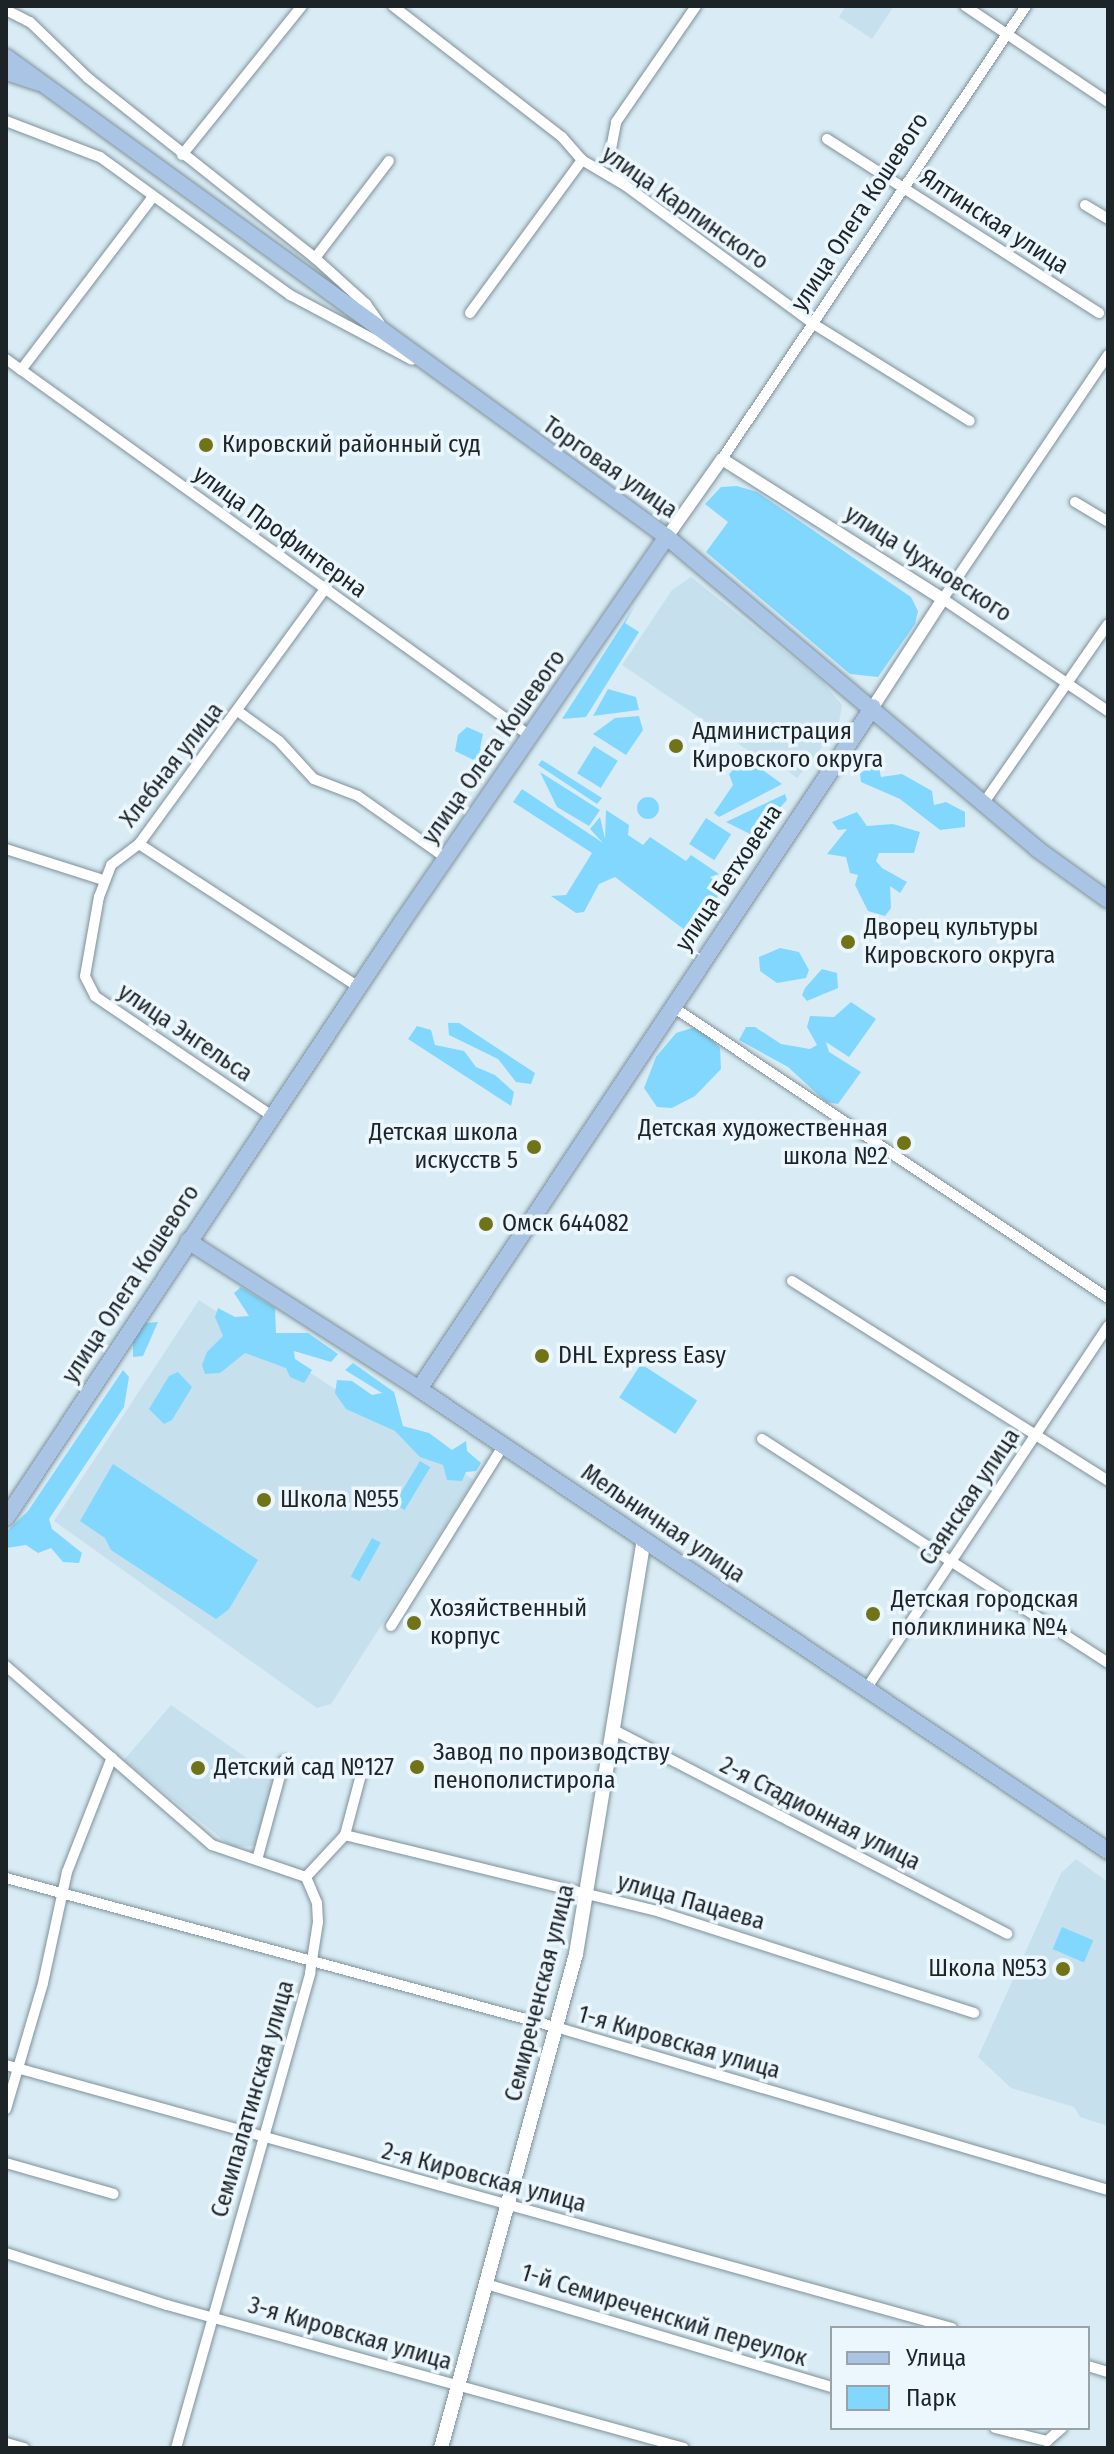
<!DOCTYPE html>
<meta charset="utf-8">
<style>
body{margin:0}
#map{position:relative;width:1114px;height:2454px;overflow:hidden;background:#d9ecf5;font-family:"Fira Sans Condensed",sans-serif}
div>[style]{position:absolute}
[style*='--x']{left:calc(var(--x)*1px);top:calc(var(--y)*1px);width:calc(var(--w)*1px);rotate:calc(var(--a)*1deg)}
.built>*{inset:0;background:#c6e0ed}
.green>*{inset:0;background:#82d7fe;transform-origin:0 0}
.round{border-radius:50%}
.roads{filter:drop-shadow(0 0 2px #7f9098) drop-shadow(0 0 2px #7f9098)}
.minor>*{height:10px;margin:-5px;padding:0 5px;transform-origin:5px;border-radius:5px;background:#fff}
.tertiary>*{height:12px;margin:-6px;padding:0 6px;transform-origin:6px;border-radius:6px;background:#fff}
.secondary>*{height:14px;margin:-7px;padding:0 7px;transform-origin:7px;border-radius:7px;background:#fff}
.primary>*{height:16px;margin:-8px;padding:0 8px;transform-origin:8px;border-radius:8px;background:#a9c4e5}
.dots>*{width:22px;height:22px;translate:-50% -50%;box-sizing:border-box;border:4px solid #ecf7fd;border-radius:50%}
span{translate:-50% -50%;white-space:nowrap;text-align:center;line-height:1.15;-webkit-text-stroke:7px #ecf7fd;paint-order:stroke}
.street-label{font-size:24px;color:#1d2427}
.poi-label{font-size:24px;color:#1d2427}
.left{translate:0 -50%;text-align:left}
.right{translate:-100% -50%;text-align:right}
.frame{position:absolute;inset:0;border:8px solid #1d2427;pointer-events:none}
.legend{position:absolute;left:830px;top:2326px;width:260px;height:104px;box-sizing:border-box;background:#ecf7fd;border:2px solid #99a3a7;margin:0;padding:10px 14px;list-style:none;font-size:24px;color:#1d2427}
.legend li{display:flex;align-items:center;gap:16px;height:40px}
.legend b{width:40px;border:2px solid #99a3a7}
</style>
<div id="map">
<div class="built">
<i style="clip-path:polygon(846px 6px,894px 6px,872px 39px,839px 17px)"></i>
<i style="clip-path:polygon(691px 577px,822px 681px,842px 705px,838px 728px,797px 778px,782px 766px,777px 770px,622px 665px,672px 590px)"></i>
<i style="clip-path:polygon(199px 1300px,474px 1480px,331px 1704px,317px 1708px,54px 1521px)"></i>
<i style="clip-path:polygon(171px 1705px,274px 1777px,255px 1846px,232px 1847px,124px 1760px)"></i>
<i style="clip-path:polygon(1076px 1859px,1108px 1882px,1108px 2126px,1080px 2117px,1074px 2107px,1011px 2088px,978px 2057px,1061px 1873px)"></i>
</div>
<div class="green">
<i style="clip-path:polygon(737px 486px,757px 492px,911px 597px,918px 611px,915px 624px,878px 677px,850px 674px,706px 552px,728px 522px,705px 504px,721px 487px)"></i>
<i style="clip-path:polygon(635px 605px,625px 623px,639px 632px,586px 717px,562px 719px)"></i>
<i style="clip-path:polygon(608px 689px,636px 697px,639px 710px,593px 716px)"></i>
<i style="clip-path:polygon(639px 716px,643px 730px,626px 755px,593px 734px,615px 718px)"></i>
<i style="clip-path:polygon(467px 727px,483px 734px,480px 748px,492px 763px,488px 767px,455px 751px,458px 735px)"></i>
<i style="left:594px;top:746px;width:28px;height:32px;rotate:32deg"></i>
<i style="clip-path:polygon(746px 758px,782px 784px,719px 817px,714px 813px,733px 785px,729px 774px)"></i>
<i style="clip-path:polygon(877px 759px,881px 777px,902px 774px,932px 791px,934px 805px,946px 802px,965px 812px,965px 827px,940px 830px,900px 799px,861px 782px,860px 774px)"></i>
<i style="clip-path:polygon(542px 760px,602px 798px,597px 804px,538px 765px)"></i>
<i style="clip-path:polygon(540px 772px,600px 810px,589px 826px,557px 807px)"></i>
<i style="clip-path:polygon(522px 789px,603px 843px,590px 829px,600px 817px,605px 839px,606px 810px,629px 825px,628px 835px,643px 845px,650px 837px,686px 861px,691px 855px,719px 874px,710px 877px,719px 884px,720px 892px,712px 906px,701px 908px,706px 912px,690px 934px,615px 877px,599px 884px,584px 912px,576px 913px,551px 896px,566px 895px,592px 853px,513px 802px)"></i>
<i style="clip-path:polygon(785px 794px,787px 800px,754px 836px,726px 822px)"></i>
<i class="round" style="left:637px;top:797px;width:22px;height:22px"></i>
<i style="clip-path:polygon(857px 812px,867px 826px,893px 824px,920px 832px,914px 853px,879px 853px,876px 861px,882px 868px,907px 882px,900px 893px,890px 886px,891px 908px,885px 916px,868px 911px,855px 885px,858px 875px,850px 873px,846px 857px,827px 854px,847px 829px,838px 830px,832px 822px)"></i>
<i style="left:706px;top:818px;width:30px;height:31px;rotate:33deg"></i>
<i style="clip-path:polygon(780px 948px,799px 952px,809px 970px,806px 978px,777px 983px,760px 971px,759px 957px)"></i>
<i style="clip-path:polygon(822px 969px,837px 973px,838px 988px,807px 1001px,802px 995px,805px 988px)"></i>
<i style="clip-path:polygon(851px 1002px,876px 1019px,849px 1057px,826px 1042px,829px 1052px,861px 1072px,838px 1104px,826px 1102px,788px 1067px,739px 1040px,746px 1027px,755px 1027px,781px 1044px,810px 1049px,817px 1045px,807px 1027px,810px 1016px,834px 1017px)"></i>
<i style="clip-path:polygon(448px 1023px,459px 1023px,535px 1073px,531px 1084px,516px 1082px,498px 1059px,449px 1035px)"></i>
<i style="clip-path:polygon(417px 1026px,431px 1030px,435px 1045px,464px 1051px,476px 1067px,495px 1075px,514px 1092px,511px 1106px,408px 1039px)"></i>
<i style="clip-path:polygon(699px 1026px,720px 1048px,721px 1069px,695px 1096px,672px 1108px,657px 1107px,644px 1088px,656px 1057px,676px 1033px)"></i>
<i style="clip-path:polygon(241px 1287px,275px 1308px,276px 1333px,308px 1333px,338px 1354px,331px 1362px,294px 1351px,295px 1359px,312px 1370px,304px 1383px,290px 1377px,286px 1368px,245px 1353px,220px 1373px,205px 1374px,202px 1365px,207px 1352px,223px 1336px,215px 1317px,218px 1308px,235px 1317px,249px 1316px,234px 1293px)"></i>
<i style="clip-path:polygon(158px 1322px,143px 1356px,133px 1357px,133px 1338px,145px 1323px)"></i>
<i style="clip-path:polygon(353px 1363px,394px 1392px,403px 1426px,429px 1433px,452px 1450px,466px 1441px,467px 1451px,481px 1463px,476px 1471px,466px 1472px,462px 1481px,447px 1480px,443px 1465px,420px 1457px,395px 1431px,346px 1409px,335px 1393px,337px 1380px,352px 1381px,372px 1395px,382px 1393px,345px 1370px)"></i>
<i style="left:641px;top:1364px;width:67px;height:40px;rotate:33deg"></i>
<i style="clip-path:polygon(123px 1370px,129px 1377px,124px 1407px,49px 1519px,52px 1529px,82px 1553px,79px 1563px,63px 1562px,51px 1548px,38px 1553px,26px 1545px,6px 1548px,6px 1532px,28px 1511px)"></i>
<i style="clip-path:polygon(178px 1372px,192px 1387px,172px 1420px,164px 1424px,149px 1409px,169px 1376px)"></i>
<i style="left:420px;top:1461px;width:12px;height:50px;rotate:31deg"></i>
<i style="clip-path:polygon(113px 1464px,258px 1560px,229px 1609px,216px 1619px,111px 1550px,105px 1538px,80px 1521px)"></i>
<i style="left:372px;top:1538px;width:10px;height:44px;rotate:29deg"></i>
<i style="left:1062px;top:1927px;width:34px;height:24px;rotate:23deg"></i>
</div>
<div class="roads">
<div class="minor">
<i style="--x:393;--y:6;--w:214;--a:37.8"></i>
<i style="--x:562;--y:137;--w:30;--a:49"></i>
<i style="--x:582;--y:160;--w:51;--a:30.6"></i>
<i style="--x:626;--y:186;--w:235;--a:36.3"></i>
<i style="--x:815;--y:325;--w:182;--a:31.8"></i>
<i style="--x:965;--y:6;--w:172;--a:33.9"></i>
<i style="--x:6;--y:10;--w:27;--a:27"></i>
<i style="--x:30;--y:22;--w:81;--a:44"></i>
<i style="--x:88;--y:78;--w:290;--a:38.4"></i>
<i style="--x:315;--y:258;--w:69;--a:42"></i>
<i style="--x:366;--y:304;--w:24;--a:55"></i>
<i style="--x:6;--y:121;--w:101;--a:21"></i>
<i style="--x:100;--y:157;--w:235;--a:36"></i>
<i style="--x:290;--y:295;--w:138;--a:28"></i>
<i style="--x:827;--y:139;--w:323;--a:32.6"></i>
<i style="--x:182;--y:155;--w:191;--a:-51.2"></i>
<i style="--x:623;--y:181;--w:30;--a:-116"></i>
<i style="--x:610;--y:154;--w:33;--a:-79"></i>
<i style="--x:616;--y:122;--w:141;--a:-55.4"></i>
<i style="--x:1085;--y:205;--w:27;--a:31"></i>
<i style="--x:315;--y:258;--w:122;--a:-52.7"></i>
<i style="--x:470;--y:313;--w:190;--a:-53.8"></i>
<i style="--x:1108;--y:355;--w:295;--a:124.1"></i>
<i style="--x:943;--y:599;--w:199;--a:34.2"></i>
<i style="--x:6;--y:359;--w:646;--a:35.73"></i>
<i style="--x:21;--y:370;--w:218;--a:-52.7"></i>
<i style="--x:722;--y:459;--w:546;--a:-56.14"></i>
<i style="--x:1075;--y:502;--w:39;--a:31"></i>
<i style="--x:239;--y:712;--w:49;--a:35.9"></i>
<i style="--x:279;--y:741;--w:52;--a:47.4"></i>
<i style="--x:314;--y:779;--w:47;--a:21.1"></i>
<i style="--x:358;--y:796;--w:108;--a:35.2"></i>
<i style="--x:983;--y:804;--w:219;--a:-55.2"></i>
<i style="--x:139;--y:844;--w:262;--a:33.1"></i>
<i style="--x:6;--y:849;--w:102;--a:17.7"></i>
<i style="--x:673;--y:1007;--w:523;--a:33.78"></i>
<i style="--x:272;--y:1116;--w:214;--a:-145.9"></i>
<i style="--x:95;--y:996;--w:22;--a:-117"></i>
<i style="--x:85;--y:976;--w:80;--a:-80"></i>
<i style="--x:99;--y:897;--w:34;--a:-69"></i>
<i style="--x:111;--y:865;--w:35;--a:-37"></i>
<i style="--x:139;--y:844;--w:316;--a:-53.9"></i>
<i style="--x:792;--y:1281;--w:374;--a:32.3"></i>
<i style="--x:762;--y:1439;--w:412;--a:32.9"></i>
<i style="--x:391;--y:1626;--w:212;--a:-58.1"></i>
<i style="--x:6;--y:1666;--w:273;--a:41"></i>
<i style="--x:212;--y:1845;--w:99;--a:18.8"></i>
<i style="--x:866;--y:1689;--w:436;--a:-56.3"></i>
<i style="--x:614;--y:1730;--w:443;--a:27.4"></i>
<i style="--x:345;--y:1835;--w:324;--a:13.7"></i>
<i style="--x:660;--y:1912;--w:330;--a:17.8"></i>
<i style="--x:257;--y:1860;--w:103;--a:-74.7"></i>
<i style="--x:6;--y:1878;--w:573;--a:15.18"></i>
<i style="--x:559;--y:2028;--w:572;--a:16.44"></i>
<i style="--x:6;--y:2065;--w:982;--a:15.54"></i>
<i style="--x:6;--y:2109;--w:131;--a:-73.6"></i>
<i style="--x:43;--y:1983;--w:114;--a:-77.8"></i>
<i style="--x:67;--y:1872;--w:123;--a:-68.6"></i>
<i style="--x:6;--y:2163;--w:112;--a:16"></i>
<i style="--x:6;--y:2253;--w:169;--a:17.9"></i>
<i style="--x:167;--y:2305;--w:536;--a:15.46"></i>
<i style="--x:486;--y:2284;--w:361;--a:16.6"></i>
<i style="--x:1088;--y:2366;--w:21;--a:17"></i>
<i style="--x:995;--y:2428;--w:54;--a:14"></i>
<i style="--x:1047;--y:2441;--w:20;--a:-41"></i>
<i style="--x:6;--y:2443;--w:19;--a:16"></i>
<i style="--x:176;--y:2448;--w:494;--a:-74.2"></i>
<i style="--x:310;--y:1973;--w:52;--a:-81.1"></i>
<i style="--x:318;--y:1922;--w:19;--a:-93"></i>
<i style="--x:317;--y:1903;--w:28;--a:-113"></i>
<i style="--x:306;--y:1877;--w:57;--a:-47.1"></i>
<i style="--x:345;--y:1835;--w:62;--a:-75.1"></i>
</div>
<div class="tertiary">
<i style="--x:667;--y:537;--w:95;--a:-54.8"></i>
<i style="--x:722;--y:459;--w:262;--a:32.4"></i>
<i style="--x:943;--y:599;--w:129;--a:122.9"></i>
</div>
<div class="secondary">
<i style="--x:441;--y:2448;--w:512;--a:-74.72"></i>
<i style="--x:576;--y:1954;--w:419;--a:-80.7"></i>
</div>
<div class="primary">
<i style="--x:6;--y:57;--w:817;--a:35.99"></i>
<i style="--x:667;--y:537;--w:484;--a:40.1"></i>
<i style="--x:1037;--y:849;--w:87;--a:35.7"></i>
<i style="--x:6;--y:72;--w:35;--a:18"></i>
<i style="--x:188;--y:1241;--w:274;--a:32.6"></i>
<i style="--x:419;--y:1389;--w:830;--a:33.84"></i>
<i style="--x:419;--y:1389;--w:819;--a:-56.35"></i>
<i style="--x:6;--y:1518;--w:716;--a:-56.4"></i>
<i style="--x:402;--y:922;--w:467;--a:-55.5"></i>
</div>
</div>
<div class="dots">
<i style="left:206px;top:445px;background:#717319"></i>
<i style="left:676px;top:746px;background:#717319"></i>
<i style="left:848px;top:942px;background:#717319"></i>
<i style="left:904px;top:1143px;background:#717319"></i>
<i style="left:534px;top:1147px;background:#717319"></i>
<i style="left:486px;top:1224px;background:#717319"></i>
<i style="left:542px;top:1356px;background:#717319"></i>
<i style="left:264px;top:1500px;background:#717319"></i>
<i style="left:873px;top:1614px;background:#717319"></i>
<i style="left:414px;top:1623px;background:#717319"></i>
<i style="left:417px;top:1767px;background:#717319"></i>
<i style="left:198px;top:1768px;background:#717319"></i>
<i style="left:1063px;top:1969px;background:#717319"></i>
</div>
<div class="street-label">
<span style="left:685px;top:208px;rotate:35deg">улица Карпинского</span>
<span style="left:860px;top:212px;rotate:-57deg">улица Олега Кошевого</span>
<span style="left:994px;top:222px;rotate:33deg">Ялтинская улица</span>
<span style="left:610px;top:468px;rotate:35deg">Торговая улица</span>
<span style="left:280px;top:532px;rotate:36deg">улица Профинтерна</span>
<span style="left:928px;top:564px;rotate:33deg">улица Чухновского</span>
<span style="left:494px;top:747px;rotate:-55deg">улица Олега Кошевого</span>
<span style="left:172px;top:765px;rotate:-52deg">Хлебная улица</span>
<span style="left:729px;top:878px;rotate:-56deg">улица Бетховена</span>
<span style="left:185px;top:1033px;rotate:34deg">улица Энгельса</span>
<span style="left:131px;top:1284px;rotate:-57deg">улица Олега Кошевого</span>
<span style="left:970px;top:1497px;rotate:-56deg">Саянская улица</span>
<span style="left:663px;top:1524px;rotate:34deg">Мельничная улица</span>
<span style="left:820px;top:1814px;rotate:27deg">2-я Стадионная улица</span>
<span style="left:691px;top:1902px;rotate:16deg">улица Пацаева</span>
<span style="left:540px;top:1993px;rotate:-76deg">Семиреченская улица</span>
<span style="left:679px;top:2043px;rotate:16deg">1-я Кировская улица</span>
<span style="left:253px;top:2099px;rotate:-74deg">Семипалатинская улица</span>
<span style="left:484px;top:2178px;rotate:15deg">2-я Кировская улица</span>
<span style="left:664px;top:2316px;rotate:17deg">1-й Семиреченский переулок</span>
<span style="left:350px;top:2334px;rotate:16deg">3-я Кировская улица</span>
</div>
<div class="poi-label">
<span class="left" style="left:222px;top:445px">Кировский районный суд</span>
<span class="left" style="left:692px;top:746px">Администрация<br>Кировского округа</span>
<span class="left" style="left:864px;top:942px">Дворец культуры<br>Кировского округа</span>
<span class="right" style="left:888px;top:1143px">Детская художественная<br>школа №2</span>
<span class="right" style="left:518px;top:1147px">Детская школа<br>искусств 5</span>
<span class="left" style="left:502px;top:1224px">Омск 644082</span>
<span class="left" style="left:558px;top:1356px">DHL Express Easy</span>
<span class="left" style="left:280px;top:1500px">Школа №55</span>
<span class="left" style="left:891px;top:1614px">Детская городская<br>поликлиника №4</span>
<span class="left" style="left:430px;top:1623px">Хозяйственный<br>корпус</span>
<span class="left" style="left:433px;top:1767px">Завод по производству<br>пенополистирола</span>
<span class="left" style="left:214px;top:1768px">Детский сад №127</span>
<span class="right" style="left:1047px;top:1969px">Школа №53</span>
</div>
<div class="frame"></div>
<ul class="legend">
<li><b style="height:10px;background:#a9c4e5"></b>Улица</li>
<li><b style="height:22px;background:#82d7fe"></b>Парк</li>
</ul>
</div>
